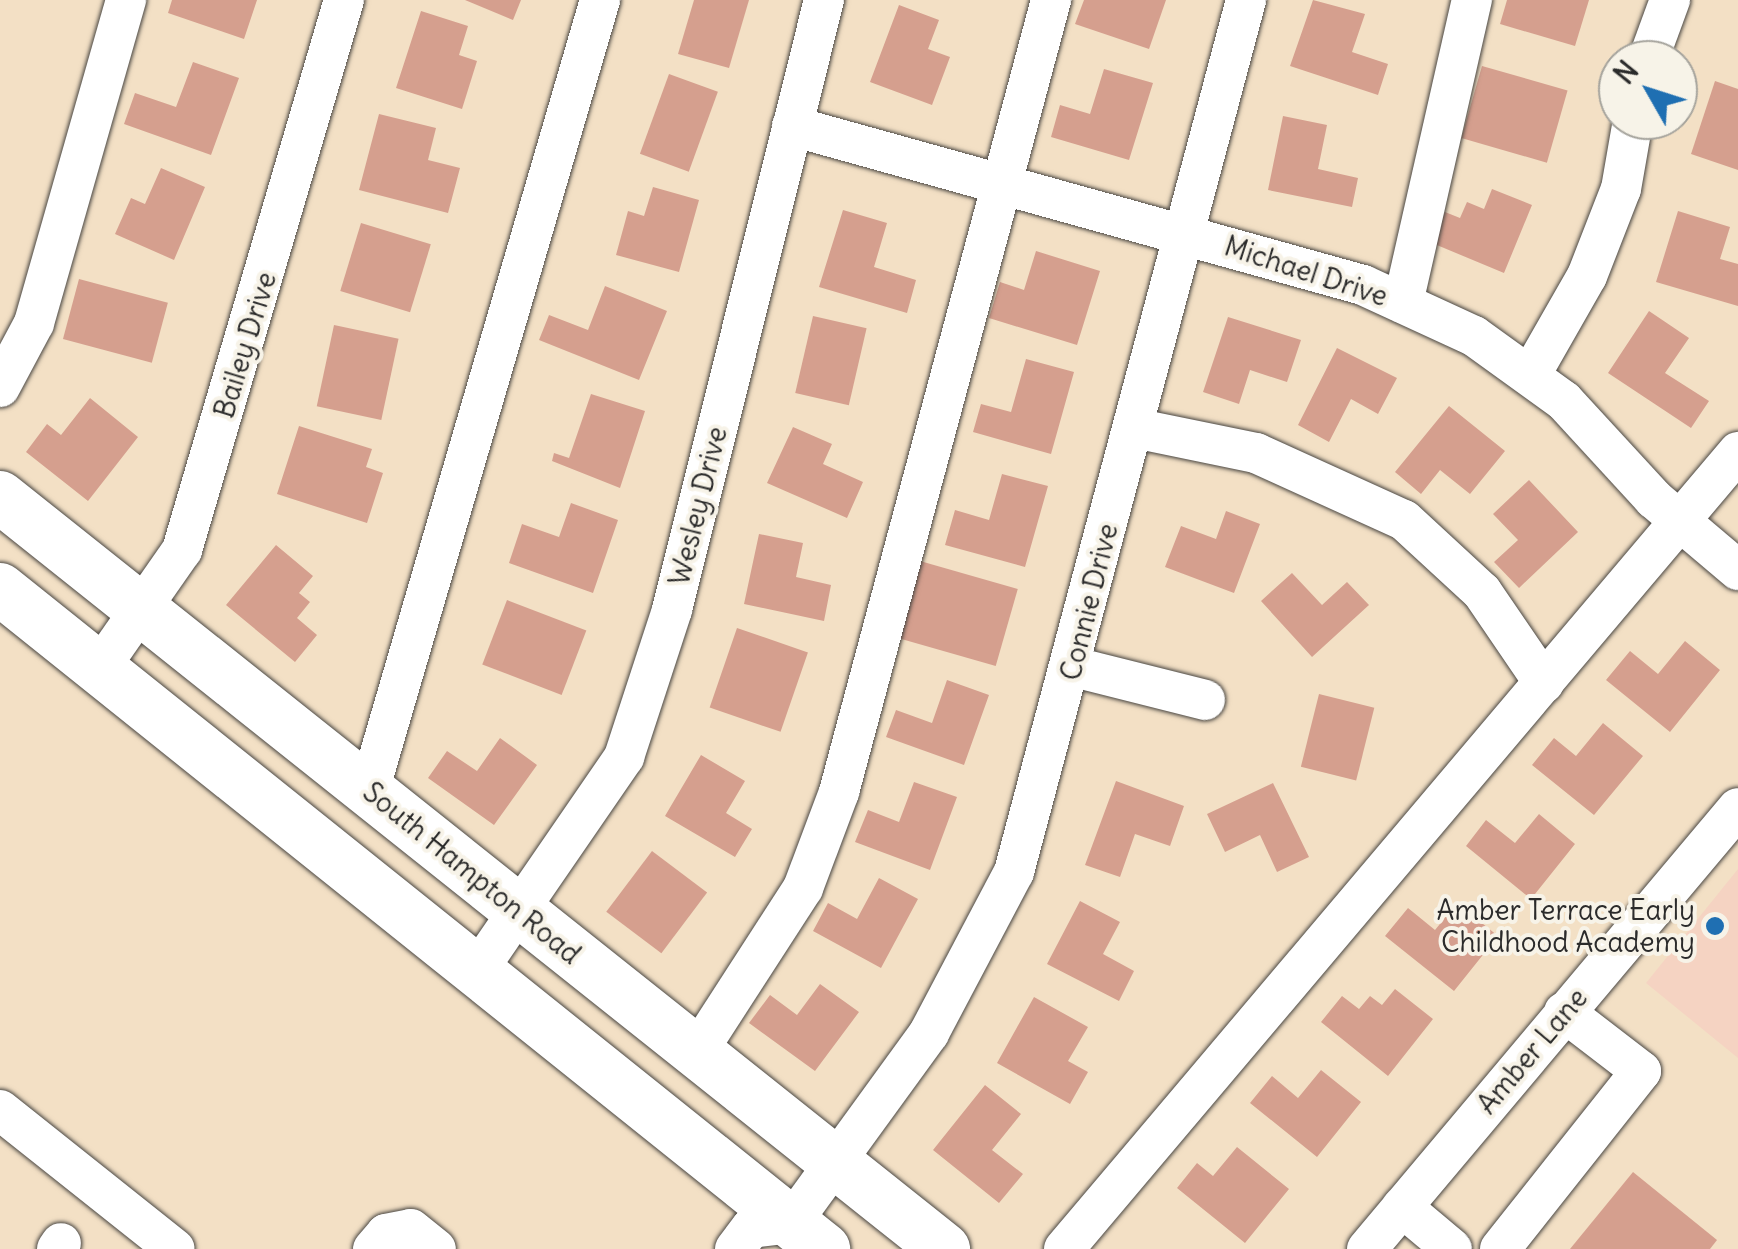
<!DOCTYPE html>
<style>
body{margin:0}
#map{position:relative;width:1738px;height:1249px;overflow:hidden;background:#f3e0c5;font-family:Delius,sans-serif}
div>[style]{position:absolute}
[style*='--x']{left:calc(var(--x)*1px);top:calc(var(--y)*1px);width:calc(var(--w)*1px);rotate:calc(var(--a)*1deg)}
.built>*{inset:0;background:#f5d3c2}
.building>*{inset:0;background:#d59f8e;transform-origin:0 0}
.roads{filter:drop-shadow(0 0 2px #494642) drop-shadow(0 0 2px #494642)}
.minor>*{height:40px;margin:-20px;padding:0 20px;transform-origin:20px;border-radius:20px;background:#fff}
.major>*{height:52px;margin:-26px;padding:0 26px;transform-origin:26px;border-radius:26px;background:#fff}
.dots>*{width:28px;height:28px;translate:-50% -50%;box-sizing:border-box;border:5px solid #f7f3e8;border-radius:50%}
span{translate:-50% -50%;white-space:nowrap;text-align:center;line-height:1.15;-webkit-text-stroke:8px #f7f3e8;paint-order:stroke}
.street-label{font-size:28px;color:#2b2b2b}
.poi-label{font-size:28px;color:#2b2b2b}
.right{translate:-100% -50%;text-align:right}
.north{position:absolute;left:1598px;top:40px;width:100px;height:100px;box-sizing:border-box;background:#f7f3e8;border:2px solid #a5a39c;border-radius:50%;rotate:309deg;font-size:28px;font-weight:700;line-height:40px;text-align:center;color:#2b2b2b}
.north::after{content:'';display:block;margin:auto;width:35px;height:45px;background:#1f6fb2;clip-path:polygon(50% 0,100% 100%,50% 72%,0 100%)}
</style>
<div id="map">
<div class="built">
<i style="clip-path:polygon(1738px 869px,1738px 1058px,1646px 983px)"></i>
</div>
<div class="building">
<i style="clip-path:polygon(172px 0,257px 0,244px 39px,168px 13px)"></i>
<i style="clip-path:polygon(465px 0,521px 0,513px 20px)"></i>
<i style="clip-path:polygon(694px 0,749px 0,729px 68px,678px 54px)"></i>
<i style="clip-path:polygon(1084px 0,1166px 0,1149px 49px,1075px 24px)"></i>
<i style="clip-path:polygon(1313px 0,1365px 14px,1352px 52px,1388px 64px,1378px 95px,1290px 66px)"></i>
<i style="clip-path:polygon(1507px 0,1589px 0,1575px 46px,1500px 24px)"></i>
<i style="clip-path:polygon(899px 5px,939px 20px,928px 49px,950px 57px,932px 105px,870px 82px)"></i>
<i style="clip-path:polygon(421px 11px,468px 26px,459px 55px,477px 61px,462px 109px,396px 88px)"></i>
<i style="clip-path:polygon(193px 62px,239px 78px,211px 155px,124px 124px,135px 93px,176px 107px)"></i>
<i style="left:1482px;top:66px;width:89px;height:75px;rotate:16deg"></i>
<i style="clip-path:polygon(1104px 69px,1153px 83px,1129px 160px,1051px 137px,1060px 105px,1090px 114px)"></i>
<i style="left:669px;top:74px;width:52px;height:85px;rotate:20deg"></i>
<i style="clip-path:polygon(1715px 81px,1738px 89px,1738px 170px,1691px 154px)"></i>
<i style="clip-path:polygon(379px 114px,436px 128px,428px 160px,460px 168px,448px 213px,359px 190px)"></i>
<i style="clip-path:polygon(1283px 116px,1327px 125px,1318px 169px,1358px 178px,1352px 207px,1268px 190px)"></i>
<i style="clip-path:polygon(161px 168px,205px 187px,174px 260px,115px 234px,131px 198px,145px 204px)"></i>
<i style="clip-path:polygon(653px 187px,699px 200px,679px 272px,616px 255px,628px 211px,644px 216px)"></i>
<i style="clip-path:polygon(1492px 189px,1532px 205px,1504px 273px,1432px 243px,1445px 212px,1460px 218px,1467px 202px,1484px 209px)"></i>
<i style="clip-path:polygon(843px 210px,887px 223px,874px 267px,916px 280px,907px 313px,819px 287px)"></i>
<i style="clip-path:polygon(1678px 211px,1730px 227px,1720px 259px,1738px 264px,1738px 306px,1656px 282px)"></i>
<i style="left:361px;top:223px;width:73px;height:71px;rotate:17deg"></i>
<i style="clip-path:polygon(1036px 251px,1100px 271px,1077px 345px,989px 318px,1000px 282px,1024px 290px)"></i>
<i style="left:79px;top:279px;width:92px;height:62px;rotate:15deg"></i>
<i style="clip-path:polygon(605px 286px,667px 311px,639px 380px,539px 340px,549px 315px,588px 330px)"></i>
<i style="clip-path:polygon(1649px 311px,1689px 338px,1665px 373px,1709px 401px,1691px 428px,1608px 373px)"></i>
<i style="left:813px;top:316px;width:55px;height:79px;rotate:13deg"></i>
<i style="clip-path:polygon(1228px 317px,1301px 340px,1287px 382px,1250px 370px,1239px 404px,1203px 392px)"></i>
<i style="left:334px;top:325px;width:66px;height:83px;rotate:12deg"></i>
<i style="clip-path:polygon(1337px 348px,1397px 378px,1378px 414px,1351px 399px,1329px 442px,1298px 425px)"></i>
<i style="clip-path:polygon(1026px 359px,1074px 372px,1051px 454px,973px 432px,981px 404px,1011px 412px)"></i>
<i style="clip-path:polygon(591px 394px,645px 411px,620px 488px,552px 461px,554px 453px,569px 458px)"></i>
<i style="clip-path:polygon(90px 398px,138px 437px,88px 501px,26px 452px,47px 424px,61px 435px)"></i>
<i style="clip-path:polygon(1449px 406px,1505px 451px,1470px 494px,1440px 470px,1421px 494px,1395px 472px)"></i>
<i style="clip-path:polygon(299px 426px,372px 449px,366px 467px,383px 473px,367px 523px,277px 494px)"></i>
<i style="clip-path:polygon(793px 427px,832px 444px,823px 464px,863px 482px,847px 518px,767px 483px)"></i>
<i style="clip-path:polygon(1002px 474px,1048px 486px,1025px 567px,945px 545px,955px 510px,989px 520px)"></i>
<i style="clip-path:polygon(1529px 480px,1578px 532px,1519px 588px,1494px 562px,1518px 540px,1493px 514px)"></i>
<i style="clip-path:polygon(571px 503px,618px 520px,593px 593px,509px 563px,522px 524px,559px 537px)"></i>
<i style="clip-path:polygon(1226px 511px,1260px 524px,1234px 593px,1165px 567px,1181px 526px,1216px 539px)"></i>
<i style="clip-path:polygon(759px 534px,803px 543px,796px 577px,831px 585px,824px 621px,744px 604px)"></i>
<i style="clip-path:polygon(276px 545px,313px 576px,299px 593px,310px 602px,297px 618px,317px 635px,295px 662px,226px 605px)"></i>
<i style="left:913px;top:559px;width:109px;height:80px;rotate:16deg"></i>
<i style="clip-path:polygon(1292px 573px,1322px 605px,1347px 582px,1369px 605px,1312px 657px,1261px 601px)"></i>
<i style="left:507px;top:600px;width:85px;height:69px;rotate:21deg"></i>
<i style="left:737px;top:628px;width:75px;height:84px;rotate:19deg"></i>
<i style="clip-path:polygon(1685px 641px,1720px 670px,1670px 732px,1606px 680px,1630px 651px,1658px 674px)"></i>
<i style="clip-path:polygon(947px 680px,989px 695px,964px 765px,886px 737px,896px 710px,932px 723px)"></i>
<i style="left:1319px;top:694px;width:57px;height:75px;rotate:14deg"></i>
<i style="clip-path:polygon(1603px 723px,1643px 756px,1594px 815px,1532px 765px,1554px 738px,1576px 756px)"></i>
<i style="clip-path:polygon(500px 738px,537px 765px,494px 825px,428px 778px,447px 751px,477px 771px)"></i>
<i style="clip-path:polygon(701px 755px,745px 781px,726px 813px,752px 829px,735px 857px,665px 816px)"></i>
<i style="clip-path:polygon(1116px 781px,1184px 806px,1170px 846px,1135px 834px,1120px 877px,1085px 865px)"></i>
<i style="clip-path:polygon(914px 782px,957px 797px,930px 870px,855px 842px,868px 810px,899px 822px)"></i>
<i style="clip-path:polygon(1273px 783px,1309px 857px,1277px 872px,1260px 835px,1225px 852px,1207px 814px)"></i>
<i style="clip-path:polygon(1539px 814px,1575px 844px,1531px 899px,1466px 846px,1486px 820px,1515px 843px)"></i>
<i style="left:652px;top:851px;width:69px;height:76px;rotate:37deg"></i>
<i style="clip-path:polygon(879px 878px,918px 899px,881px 968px,813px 931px,828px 903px,857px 919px)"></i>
<i style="clip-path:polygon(1080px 901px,1120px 922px,1103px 954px,1134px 971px,1119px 1001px,1047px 964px)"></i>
<i style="clip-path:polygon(1457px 903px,1498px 936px,1454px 991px,1385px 936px,1408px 908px,1435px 930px)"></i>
<i style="clip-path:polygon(820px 984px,859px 1012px,815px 1071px,749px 1023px,770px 995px,797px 1015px)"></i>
<i style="clip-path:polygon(1395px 989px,1433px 1019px,1388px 1076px,1321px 1022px,1342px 996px,1359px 1009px,1370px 996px,1382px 1005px)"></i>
<i style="clip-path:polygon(1034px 997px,1088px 1027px,1068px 1061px,1088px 1072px,1070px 1104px,997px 1063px)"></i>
<i style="clip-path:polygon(1321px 1070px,1361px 1102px,1317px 1157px,1250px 1103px,1272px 1076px,1298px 1098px)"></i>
<i style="clip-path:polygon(985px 1085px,1021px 1114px,992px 1150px,1023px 1174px,999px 1203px,933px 1150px)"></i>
<i style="clip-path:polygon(1237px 1147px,1289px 1189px,1245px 1243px,1177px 1188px,1197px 1163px,1213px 1176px)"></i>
<i style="clip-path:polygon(1633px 1172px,1717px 1240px,1710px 1249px,1570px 1249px)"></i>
</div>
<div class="roads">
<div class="minor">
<i style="--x:1648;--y:60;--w:64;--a:-69.9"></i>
<i style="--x:792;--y:126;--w:593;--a:15.56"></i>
<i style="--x:1363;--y:285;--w:122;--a:24.7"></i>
<i style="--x:1474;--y:336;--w:111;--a:35.8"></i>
<i style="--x:1564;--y:401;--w:133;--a:47.4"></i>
<i style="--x:1654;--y:499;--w:110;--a:40.2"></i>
<i style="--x:1403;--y:303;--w:311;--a:-77.2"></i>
<i style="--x:1531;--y:374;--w:113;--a:-60.3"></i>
<i style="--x:1587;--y:276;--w:93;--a:-68.7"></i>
<i style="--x:1621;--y:189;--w:70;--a:-80.1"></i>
<i style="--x:0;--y:387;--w:72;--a:-62"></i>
<i style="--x:34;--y:323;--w:336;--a:-74.1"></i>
<i style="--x:1134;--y:428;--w:125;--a:11.6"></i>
<i style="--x:1256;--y:453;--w:162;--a:24.4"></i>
<i style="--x:1404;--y:520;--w:106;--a:42.7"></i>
<i style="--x:1482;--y:592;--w:110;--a:55.7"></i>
<i style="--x:1074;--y:667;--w:135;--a:14.1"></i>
<i style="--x:99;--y:669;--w:145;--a:-55.1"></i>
<i style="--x:182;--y:550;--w:573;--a:-73.59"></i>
<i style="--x:369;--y:791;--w:824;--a:-73.72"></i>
<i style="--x:477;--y:971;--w:260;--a:-55.5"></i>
<i style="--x:624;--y:757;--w:155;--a:-71.9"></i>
<i style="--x:672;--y:610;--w:629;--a:-76.01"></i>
<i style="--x:697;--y:1052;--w:195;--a:-57.1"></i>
<i style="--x:803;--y:888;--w:103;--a:-69.4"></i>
<i style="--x:839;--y:792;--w:820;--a:-75.01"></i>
<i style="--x:0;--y:1110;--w:223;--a:38.5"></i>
<i style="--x:1402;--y:1207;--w:65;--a:40"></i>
<i style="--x:791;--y:1223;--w:235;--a:-54"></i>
<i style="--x:929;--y:1033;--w:182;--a:-62.2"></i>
<i style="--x:1014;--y:872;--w:902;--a:-75.1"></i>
<i style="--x:57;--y:1249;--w:7;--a:-56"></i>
<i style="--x:373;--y:1249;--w:20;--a:-49"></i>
<i style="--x:386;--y:1234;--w:25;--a:-11"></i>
<i style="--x:411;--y:1229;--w:32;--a:39"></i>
<i style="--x:735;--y:1249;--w:26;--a:-53"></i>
<i style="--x:751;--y:1228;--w:40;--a:-7.1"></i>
<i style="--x:1064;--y:1249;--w:1044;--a:-49.78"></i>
<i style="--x:1367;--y:1249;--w:576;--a:-49.93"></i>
<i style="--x:1500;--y:1249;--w:227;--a:-51.6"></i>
<i style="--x:1641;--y:1071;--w:97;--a:-142.5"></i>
</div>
<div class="major">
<i style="--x:0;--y:497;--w:1207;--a:38.54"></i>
<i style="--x:0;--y:589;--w:1056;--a:38.69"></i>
</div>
</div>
<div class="dots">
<i style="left:1715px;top:926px;background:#1f6fb2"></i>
</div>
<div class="street-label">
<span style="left:1306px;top:271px;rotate:18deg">Michael Drive</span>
<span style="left:245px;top:345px;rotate:-73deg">Bailey Drive</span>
<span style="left:698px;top:506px;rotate:-76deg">Wesley Drive</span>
<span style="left:1089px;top:602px;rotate:-76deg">Connie Drive</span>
<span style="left:472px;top:873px;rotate:39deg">South Hampton Road</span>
<span style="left:1532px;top:1051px;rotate:-50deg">Amber Lane</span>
</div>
<div class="poi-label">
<span class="right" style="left:1695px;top:926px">Amber Terrace Early<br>Childhood Academy</span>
</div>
<div class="north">N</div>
</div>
